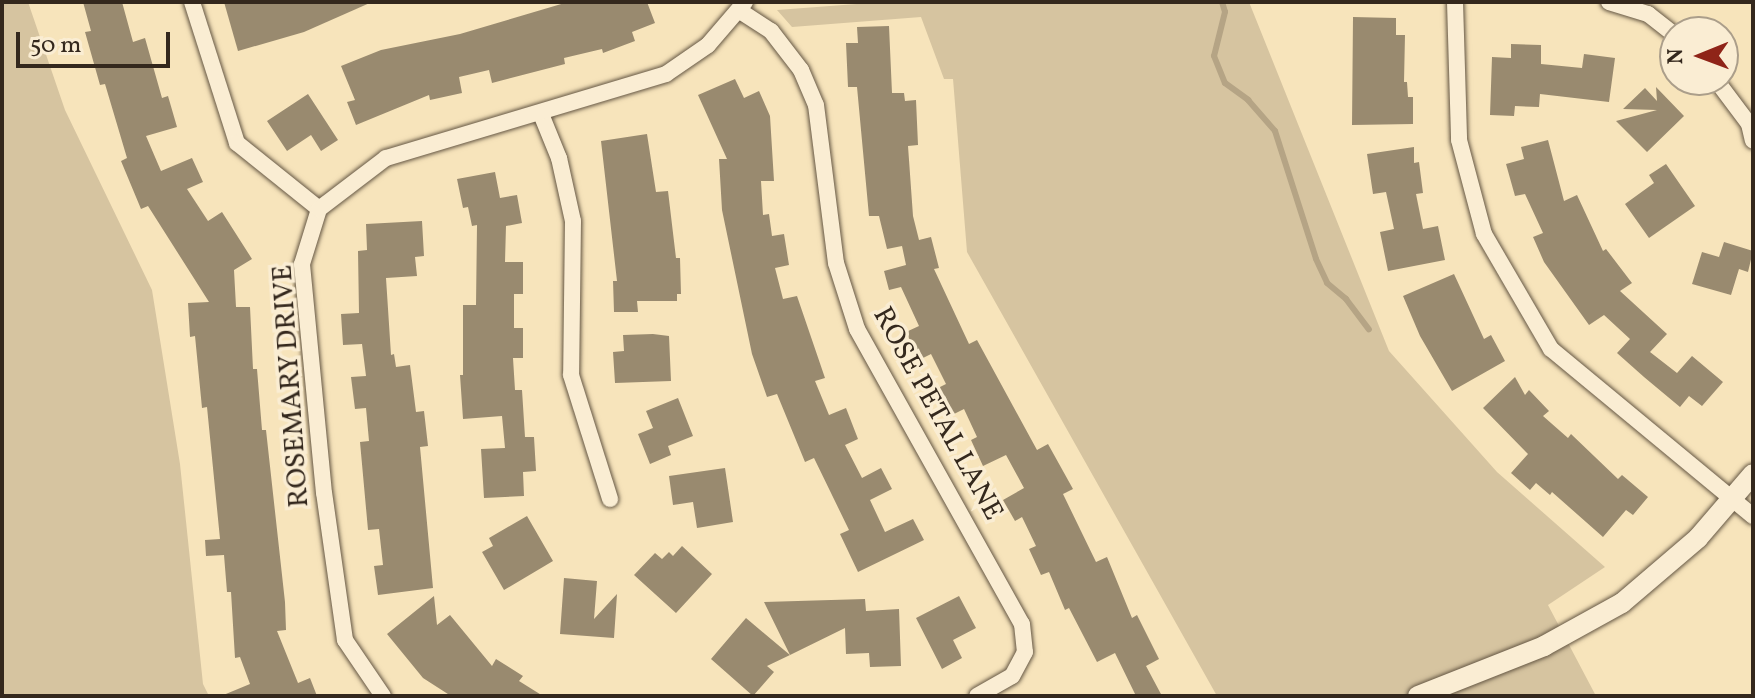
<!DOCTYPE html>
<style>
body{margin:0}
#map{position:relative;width:1755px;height:698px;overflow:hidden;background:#f7e4bb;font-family:Vollkorn,serif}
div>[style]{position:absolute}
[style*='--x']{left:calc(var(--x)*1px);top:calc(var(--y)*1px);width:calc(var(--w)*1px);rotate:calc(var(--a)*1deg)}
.green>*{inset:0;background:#d6c4a0}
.stream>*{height:6px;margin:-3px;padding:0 3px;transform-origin:3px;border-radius:3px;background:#b5a485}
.building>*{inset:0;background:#998a6f}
.roads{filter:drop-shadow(0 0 2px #655744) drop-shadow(0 0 2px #655744)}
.minor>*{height:16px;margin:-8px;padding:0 8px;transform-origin:8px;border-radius:8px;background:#faedd3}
.tertiary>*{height:20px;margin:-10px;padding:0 10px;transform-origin:10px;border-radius:10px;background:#faedd3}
span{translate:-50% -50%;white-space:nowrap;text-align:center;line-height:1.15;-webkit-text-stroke:7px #faedd3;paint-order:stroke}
.street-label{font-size:28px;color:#34281d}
.frame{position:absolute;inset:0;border:4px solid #34281d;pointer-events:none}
.north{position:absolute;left:1659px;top:16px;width:80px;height:80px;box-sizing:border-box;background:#faedd3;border:2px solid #ab9e8a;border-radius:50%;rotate:269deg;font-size:22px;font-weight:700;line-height:32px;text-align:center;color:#34281d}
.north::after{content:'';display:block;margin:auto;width:28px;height:36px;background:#8f2418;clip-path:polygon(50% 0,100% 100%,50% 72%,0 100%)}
.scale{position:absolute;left:16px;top:32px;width:154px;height:36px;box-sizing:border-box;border:4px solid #34281d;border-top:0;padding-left:10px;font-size:24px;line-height:28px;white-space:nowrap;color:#34281d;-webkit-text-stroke:6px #faedd3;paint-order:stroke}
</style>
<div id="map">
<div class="green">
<i style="clip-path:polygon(2px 2px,28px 2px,65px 110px,152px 290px,180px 464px,203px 684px,209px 696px,2px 696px)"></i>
<i style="clip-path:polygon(883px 2px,1249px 2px,1389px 351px,1497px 472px,1605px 567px,1548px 605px,1596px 696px,1217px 696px,967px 252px,953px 79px,944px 79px,921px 17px,792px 27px,777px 10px)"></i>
</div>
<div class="stream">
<i style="--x:1222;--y:2;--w:10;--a:73"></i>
<i style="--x:1225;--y:12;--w:45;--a:104"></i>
<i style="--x:1214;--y:56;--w:29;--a:68"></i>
<i style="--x:1225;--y:83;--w:29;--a:36"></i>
<i style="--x:1248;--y:100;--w:41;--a:48.9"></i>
<i style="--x:1275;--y:131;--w:134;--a:72.2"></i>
<i style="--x:1316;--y:259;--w:26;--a:65"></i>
<i style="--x:1327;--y:283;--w:25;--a:40"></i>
<i style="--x:1346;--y:299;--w:38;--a:53"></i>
</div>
<div class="building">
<i style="clip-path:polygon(83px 2px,122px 2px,133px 42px,145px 38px,162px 98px,168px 96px,177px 127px,146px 136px,161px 171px,192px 158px,203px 182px,187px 189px,208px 221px,222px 212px,252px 259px,234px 270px,236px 307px,250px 307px,253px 369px,257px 369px,262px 430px,266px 430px,285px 602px,286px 630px,277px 631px,298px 683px,310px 678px,317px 696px,221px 696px,250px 684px,240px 657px,235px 658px,231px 592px,227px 592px,224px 555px,206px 556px,205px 540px,220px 539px,207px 407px,202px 408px,195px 336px,190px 337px,188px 303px,209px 302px,148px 206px,141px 209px,121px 161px,127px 158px,105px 84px,100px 85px,85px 32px,91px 31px)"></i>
<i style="clip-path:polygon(224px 2px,372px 2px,304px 32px,238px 51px)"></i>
<i style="clip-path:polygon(568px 2px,647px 2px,655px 23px,632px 32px,635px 41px,603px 53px,602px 49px,564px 58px,565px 64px,492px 83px,489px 70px,459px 77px,462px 93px,430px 100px,429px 95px,356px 125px,347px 102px,355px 100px,341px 66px,381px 50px,460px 34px)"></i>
<i style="clip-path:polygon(1353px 17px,1396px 18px,1396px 35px,1405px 35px,1404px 82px,1407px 82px,1408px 97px,1413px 97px,1413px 124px,1352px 125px)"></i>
<i style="clip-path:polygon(889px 26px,892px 93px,904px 93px,905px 101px,916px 100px,918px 145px,908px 146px,913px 216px,919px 240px,931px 237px,939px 268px,934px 269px,969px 344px,977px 340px,1037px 450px,1048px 444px,1073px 489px,1063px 494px,1096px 562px,1107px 557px,1132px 618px,1137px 615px,1159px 659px,1146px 666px,1162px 696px,1136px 696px,1115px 653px,1097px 662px,1069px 608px,1065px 610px,1049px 572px,1041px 575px,1029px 549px,1036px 546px,1022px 517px,1015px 521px,1003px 500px,1024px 488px,1006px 455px,983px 466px,971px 440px,977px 437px,964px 409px,952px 415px,938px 388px,946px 384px,931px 354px,919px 360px,906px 332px,919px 326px,901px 287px,889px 290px,884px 271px,906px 265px,902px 246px,887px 249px,879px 216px,869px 216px,857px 87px,848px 87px,846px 43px,858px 43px,857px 27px)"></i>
<i style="clip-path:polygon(1511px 44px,1541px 45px,1541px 64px,1582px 68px,1584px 54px,1615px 58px,1609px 102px,1540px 94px,1539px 107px,1515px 106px,1514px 116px,1490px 115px,1492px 57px,1511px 58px)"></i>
<i style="clip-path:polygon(735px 79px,744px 98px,759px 91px,770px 116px,774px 181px,761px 181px,763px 215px,769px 214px,772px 236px,784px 234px,789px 265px,775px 268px,783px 299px,797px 296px,825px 378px,815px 381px,829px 415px,846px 408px,858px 439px,845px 445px,862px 478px,881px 468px,892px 489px,870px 500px,885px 532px,913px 519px,924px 540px,858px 572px,840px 534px,849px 530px,814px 458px,805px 462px,777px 394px,767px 397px,752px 354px,722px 210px,719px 159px,727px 159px,698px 95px)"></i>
<i style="clip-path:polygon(1656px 87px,1684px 116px,1647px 152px,1616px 121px,1657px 110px,1623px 109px,1645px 88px,1657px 101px)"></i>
<i style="clip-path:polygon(308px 94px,338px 140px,321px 151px,311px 135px,287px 151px,267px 121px)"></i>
<i style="clip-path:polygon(647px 134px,656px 192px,668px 191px,676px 258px,680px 258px,681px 294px,677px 294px,677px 301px,637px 301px,638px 312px,614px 312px,613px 281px,617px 281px,601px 141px)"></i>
<i style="clip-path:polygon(1548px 140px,1564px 201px,1577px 195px,1603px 251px,1606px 249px,1632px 283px,1620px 291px,1667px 334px,1650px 352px,1677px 373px,1692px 356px,1723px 382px,1702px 406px,1689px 396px,1680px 407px,1644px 377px,1617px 353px,1630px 339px,1604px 315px,1589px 325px,1544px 262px,1533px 237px,1543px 233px,1525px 194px,1515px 196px,1506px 164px,1524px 159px,1521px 147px)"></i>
<i style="clip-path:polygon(1414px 147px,1414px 163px,1419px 162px,1423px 193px,1416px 194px,1423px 229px,1438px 226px,1445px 260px,1388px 271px,1380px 232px,1394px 229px,1386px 192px,1373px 194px,1367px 154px)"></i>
<i style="clip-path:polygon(1666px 164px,1695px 206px,1649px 238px,1625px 204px,1654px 183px,1649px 175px)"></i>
<i style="clip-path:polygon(495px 172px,500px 198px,517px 195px,522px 223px,506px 226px,505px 262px,523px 262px,523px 294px,514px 294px,514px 328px,523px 328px,523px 358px,513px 358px,515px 390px,522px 390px,525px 437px,534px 437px,536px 471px,523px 472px,524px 496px,484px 498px,481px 449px,505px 448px,502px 416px,463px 419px,460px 375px,463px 375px,463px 305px,476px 305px,477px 225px,472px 226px,468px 207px,463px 208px,457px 179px)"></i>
<i style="clip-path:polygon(422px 221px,424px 256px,415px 257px,417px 276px,386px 278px,391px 355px,394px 354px,396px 367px,410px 365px,416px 412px,424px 411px,428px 446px,420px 447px,433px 588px,378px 595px,374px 566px,383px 565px,379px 529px,368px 530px,360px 442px,369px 441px,366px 408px,355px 409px,351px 377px,366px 376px,362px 344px,343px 345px,341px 314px,359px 313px,358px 251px,367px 250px,366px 224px)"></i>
<i style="clip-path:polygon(1724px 242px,1753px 251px,1748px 272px,1739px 269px,1731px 295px,1692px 284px,1702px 252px,1719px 257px)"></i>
<i style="clip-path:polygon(1454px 274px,1484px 339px,1491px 335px,1505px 361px,1452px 391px,1420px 336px,1403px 296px)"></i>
<i style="clip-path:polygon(653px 334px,669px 336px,671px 381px,615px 383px,613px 352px,624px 351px,623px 335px)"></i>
<i style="clip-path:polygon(1515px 377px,1525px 395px,1529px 390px,1549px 411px,1543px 416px,1568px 438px,1571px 434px,1618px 479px,1622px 475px,1648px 497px,1633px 515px,1626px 510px,1603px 537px,1552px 492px,1550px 495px,1536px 483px,1530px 490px,1511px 473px,1528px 454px,1483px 408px)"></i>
<i style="clip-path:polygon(678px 398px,693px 436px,668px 446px,671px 455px,650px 464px,638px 434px,653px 428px,646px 411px)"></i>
<i style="clip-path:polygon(725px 468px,733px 522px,697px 528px,693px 502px,673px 505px,669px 476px)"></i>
<i style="clip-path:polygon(527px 516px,553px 561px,504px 590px,482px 552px,493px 546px,489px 538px)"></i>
<i style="clip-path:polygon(682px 546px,712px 574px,676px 613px,634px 575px,655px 553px,662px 559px,669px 552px,673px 556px)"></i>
<i style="clip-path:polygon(564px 578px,597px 581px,594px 619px,617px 594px,614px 638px,560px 634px)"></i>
<i style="clip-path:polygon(434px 596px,437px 625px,450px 615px,492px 666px,496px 659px,523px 676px,519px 681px,543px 696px,451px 696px,423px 678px,387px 634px)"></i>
<i style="clip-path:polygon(959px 596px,976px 628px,953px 640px,962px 658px,942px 669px,916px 618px)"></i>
<i style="clip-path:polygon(865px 599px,866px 611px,899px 609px,901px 666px,870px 667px,869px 653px,846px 654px,845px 628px,790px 655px,764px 602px)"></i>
<i style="clip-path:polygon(746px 618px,790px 655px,767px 666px,774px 672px,753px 696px,711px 659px)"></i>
</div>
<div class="roads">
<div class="minor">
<i style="--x:192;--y:2;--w:148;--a:72.3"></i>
<i style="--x:237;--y:143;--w:105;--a:38.8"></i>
<i style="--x:1455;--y:2;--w:138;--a:88.3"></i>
<i style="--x:1459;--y:140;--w:97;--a:75.1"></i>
<i style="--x:1484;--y:234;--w:133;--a:59.8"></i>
<i style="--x:1551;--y:349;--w:262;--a:39.6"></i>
<i style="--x:1609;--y:2;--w:41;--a:17.1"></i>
<i style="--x:1648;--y:14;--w:34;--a:38"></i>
<i style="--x:740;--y:11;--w:37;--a:33"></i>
<i style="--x:771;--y:31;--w:49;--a:52.4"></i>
<i style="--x:801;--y:70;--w:38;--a:67"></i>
<i style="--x:816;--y:105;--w:159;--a:82.8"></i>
<i style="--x:836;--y:263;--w:69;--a:72.3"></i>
<i style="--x:857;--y:329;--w:338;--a:60.8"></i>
<i style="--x:1022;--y:624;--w:28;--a:84"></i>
<i style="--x:1025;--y:652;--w:27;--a:118"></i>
<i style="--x:1012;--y:676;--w:40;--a:150.3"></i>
<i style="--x:1716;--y:80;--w:55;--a:53.1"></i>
<i style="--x:1749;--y:124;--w:17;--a:77"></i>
<i style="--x:541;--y:114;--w:48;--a:67.8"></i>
<i style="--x:559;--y:158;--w:65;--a:77.5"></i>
<i style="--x:573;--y:221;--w:154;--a:90.7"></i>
<i style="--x:571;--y:375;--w:130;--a:72.5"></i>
<i style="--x:383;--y:696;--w:68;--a:-124.2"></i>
<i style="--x:345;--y:640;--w:148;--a:-98.1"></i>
<i style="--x:324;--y:493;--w:230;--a:-95.5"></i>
<i style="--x:302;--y:264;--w:58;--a:-72.8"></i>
<i style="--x:319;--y:209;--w:84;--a:-37.3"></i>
<i style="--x:386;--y:158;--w:292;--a:-16.7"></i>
<i style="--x:666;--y:74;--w:51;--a:-34.6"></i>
<i style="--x:708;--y:45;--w:57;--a:-49.3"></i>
</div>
<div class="tertiary">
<i style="--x:1418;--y:696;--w:136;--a:-21.6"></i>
<i style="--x:1544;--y:646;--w:89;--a:-28.9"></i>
<i style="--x:1622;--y:603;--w:100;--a:-40.5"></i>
<i style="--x:1698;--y:538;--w:84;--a:-49.3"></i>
</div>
</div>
<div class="street-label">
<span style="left:292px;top:386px;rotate:-94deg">ROSEMARY DRIVE</span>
<span style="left:937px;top:414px;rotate:61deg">ROSE PETAL LANE</span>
</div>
<div class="frame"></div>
<div class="north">N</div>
<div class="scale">50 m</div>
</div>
